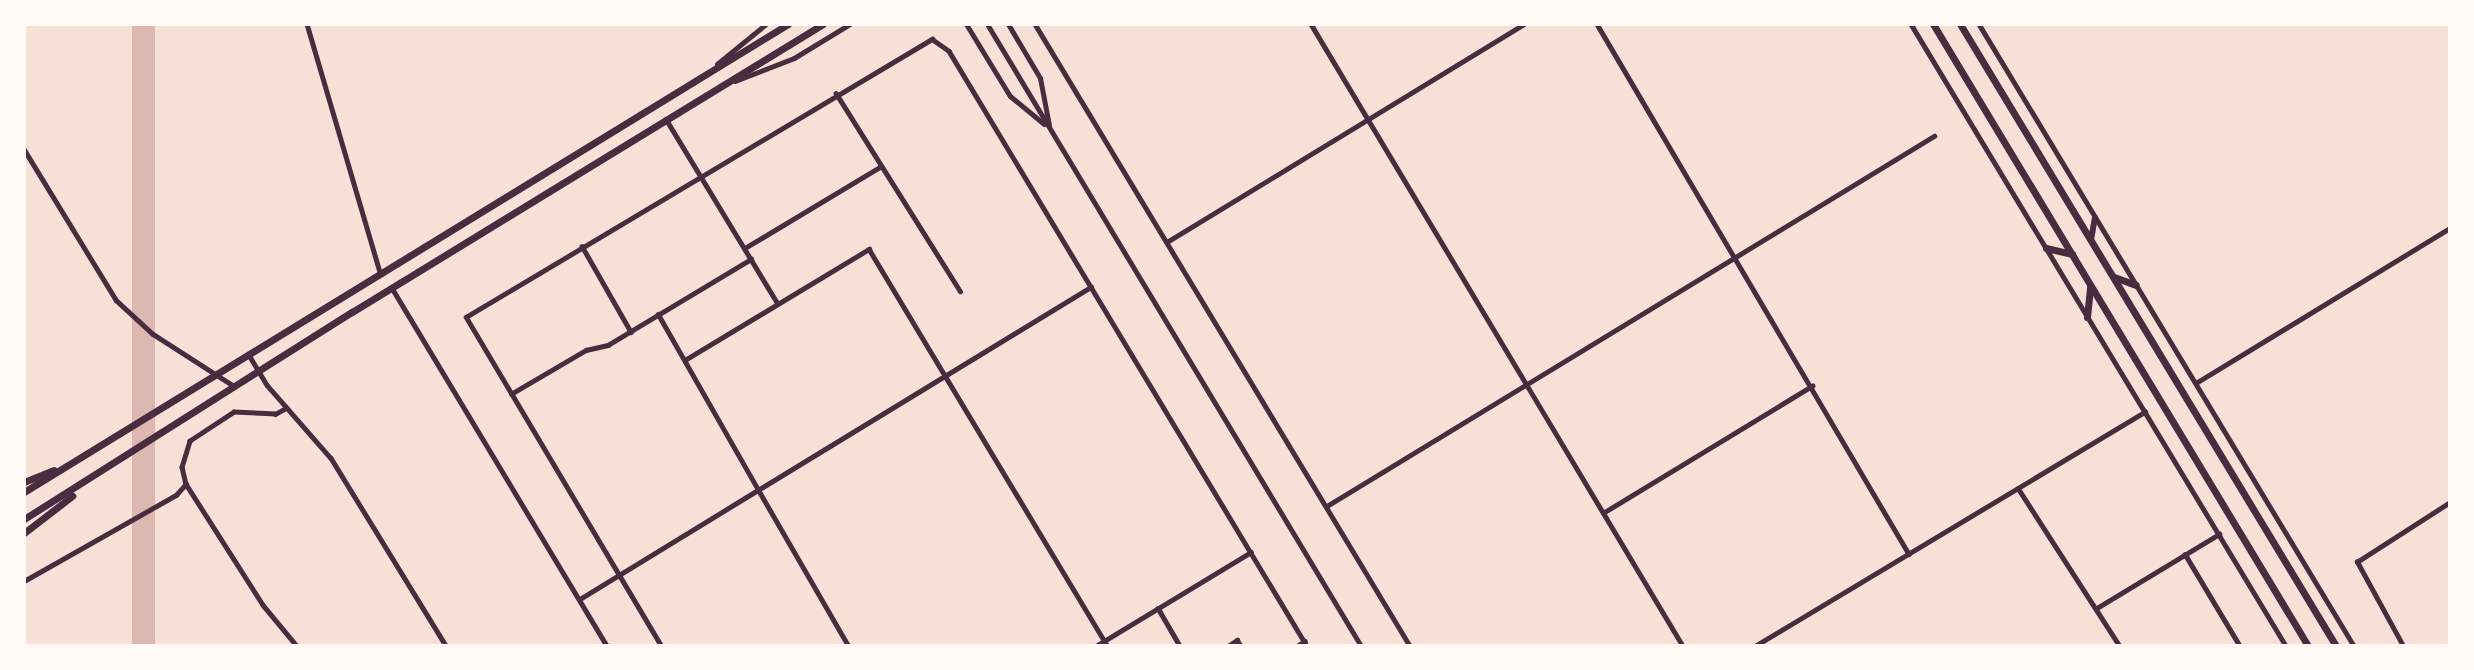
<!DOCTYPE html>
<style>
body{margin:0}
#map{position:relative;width:2474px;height:670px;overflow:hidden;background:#f7e1d7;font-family:"Nunito Sans",sans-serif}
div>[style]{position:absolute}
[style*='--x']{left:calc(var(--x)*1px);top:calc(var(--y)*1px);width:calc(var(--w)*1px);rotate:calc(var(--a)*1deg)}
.water>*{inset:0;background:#dcb8b0;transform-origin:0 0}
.minor>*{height:4.5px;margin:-2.25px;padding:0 2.25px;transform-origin:2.25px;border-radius:2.25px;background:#4a2c40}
.tertiary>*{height:5px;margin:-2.5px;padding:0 2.5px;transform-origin:2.5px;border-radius:2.5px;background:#4a2c40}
.secondary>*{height:6px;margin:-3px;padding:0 3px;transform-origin:3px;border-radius:3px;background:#4a2c40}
.primary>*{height:7px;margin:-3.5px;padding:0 3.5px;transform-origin:3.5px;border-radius:3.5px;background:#4a2c40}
span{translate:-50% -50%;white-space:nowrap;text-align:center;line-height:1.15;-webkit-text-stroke:5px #fffaf5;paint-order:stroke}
.frame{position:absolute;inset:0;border:26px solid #fffaf5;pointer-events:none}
</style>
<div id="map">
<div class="water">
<i style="left:132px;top:25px;width:23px;height:724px"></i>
</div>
<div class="minor">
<i style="--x:307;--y:24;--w:259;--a:73.6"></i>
<i style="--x:1035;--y:24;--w:726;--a:58.91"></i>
<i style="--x:1311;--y:24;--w:725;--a:59.12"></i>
<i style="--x:1597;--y:24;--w:615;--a:59.52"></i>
<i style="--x:1911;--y:24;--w:726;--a:58.91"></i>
<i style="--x:1979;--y:24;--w:726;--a:58.91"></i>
<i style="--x:717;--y:64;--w:63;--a:-39.2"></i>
<i style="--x:836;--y:93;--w:234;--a:57.9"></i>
<i style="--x:666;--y:119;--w:216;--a:58.8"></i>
<i style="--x:24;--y:149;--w:177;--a:58.6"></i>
<i style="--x:116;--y:300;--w:50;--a:42.6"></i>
<i style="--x:153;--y:334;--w:96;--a:32.7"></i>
<i style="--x:1167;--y:242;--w:418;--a:-31.4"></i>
<i style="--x:582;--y:246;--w:99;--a:60.3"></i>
<i style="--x:745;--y:248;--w:157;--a:-31"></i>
<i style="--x:392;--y:288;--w:418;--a:59"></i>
<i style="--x:249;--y:355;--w:35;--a:59"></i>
<i style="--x:267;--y:385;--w:97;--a:48.8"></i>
<i style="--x:331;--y:458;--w:220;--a:58.5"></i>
<i style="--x:685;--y:360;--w:215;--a:-31.1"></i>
<i style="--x:869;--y:249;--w:463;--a:59"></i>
<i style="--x:2196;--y:383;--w:298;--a:-31.4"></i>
<i style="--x:511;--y:394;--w:87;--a:-30.4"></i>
<i style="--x:586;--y:350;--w:23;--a:-13"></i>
<i style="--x:608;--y:345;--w:167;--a:-31"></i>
<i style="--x:287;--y:408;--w:13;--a:151"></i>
<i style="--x:276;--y:414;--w:42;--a:-177.3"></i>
<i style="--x:234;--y:412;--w:53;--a:146.6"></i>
<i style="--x:190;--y:441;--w:27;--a:107"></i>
<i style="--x:182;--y:467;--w:17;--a:77"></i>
<i style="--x:186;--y:484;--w:143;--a:57.5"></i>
<i style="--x:263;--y:605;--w:53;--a:50.3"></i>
<i style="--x:2018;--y:488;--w:188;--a:57.2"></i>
<i style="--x:1327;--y:506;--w:711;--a:-31.36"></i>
<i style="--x:1603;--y:513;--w:245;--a:-31.3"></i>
<i style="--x:2185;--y:554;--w:107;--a:59.1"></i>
<i style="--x:24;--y:581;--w:175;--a:-29.5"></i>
<i style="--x:176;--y:495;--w:15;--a:-48"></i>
<i style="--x:580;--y:599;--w:209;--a:-31.5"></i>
<i style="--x:758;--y:490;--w:202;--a:-119.7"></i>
<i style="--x:1158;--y:608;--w:44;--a:59.9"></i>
<i style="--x:2097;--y:608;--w:143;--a:-31.2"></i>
<i style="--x:661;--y:646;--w:382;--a:-120.7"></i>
<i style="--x:466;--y:317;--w:543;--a:-30.82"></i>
<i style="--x:932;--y:39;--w:21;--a:35"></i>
<i style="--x:949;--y:51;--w:694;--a:58.97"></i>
<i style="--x:848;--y:646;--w:180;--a:-120"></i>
<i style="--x:758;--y:490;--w:390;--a:-31.4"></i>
<i style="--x:1096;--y:646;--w:181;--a:-31.2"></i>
<i style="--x:1228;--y:646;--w:11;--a:-34"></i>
<i style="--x:1237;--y:640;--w:7;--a:56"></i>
<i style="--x:1297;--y:646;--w:9;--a:-32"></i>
<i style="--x:1755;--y:646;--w:455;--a:-31"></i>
<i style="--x:2403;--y:646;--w:96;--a:-118.7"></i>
<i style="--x:2357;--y:562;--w:111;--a:-32.8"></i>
</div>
<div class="tertiary">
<i style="--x:966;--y:24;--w:84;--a:58.6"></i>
<i style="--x:1010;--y:96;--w:44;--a:39.5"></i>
<i style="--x:987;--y:24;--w:726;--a:58.98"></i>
<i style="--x:1008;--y:24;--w:63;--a:59.3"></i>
<i style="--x:1040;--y:78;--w:48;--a:79.2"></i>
<i style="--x:735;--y:81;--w:63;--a:-21.3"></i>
<i style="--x:794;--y:58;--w:66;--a:-31.3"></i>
</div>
<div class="secondary">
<i style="--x:2091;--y:240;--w:23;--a:-80"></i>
</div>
<div class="primary">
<i style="--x:1933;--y:24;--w:726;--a:58.91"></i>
<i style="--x:1960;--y:24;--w:727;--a:58.85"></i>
<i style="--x:2046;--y:248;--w:27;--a:13"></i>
<i style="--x:2114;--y:277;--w:23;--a:20"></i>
<i style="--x:2087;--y:317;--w:31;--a:-84"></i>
<i style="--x:24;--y:482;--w:32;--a:-22"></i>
<i style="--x:24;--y:492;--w:896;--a:-31.49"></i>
<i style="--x:24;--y:519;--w:388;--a:-32.3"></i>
<i style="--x:352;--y:312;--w:552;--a:-31.44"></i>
<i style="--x:24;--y:533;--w:61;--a:-37.6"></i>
</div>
<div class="frame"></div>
</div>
